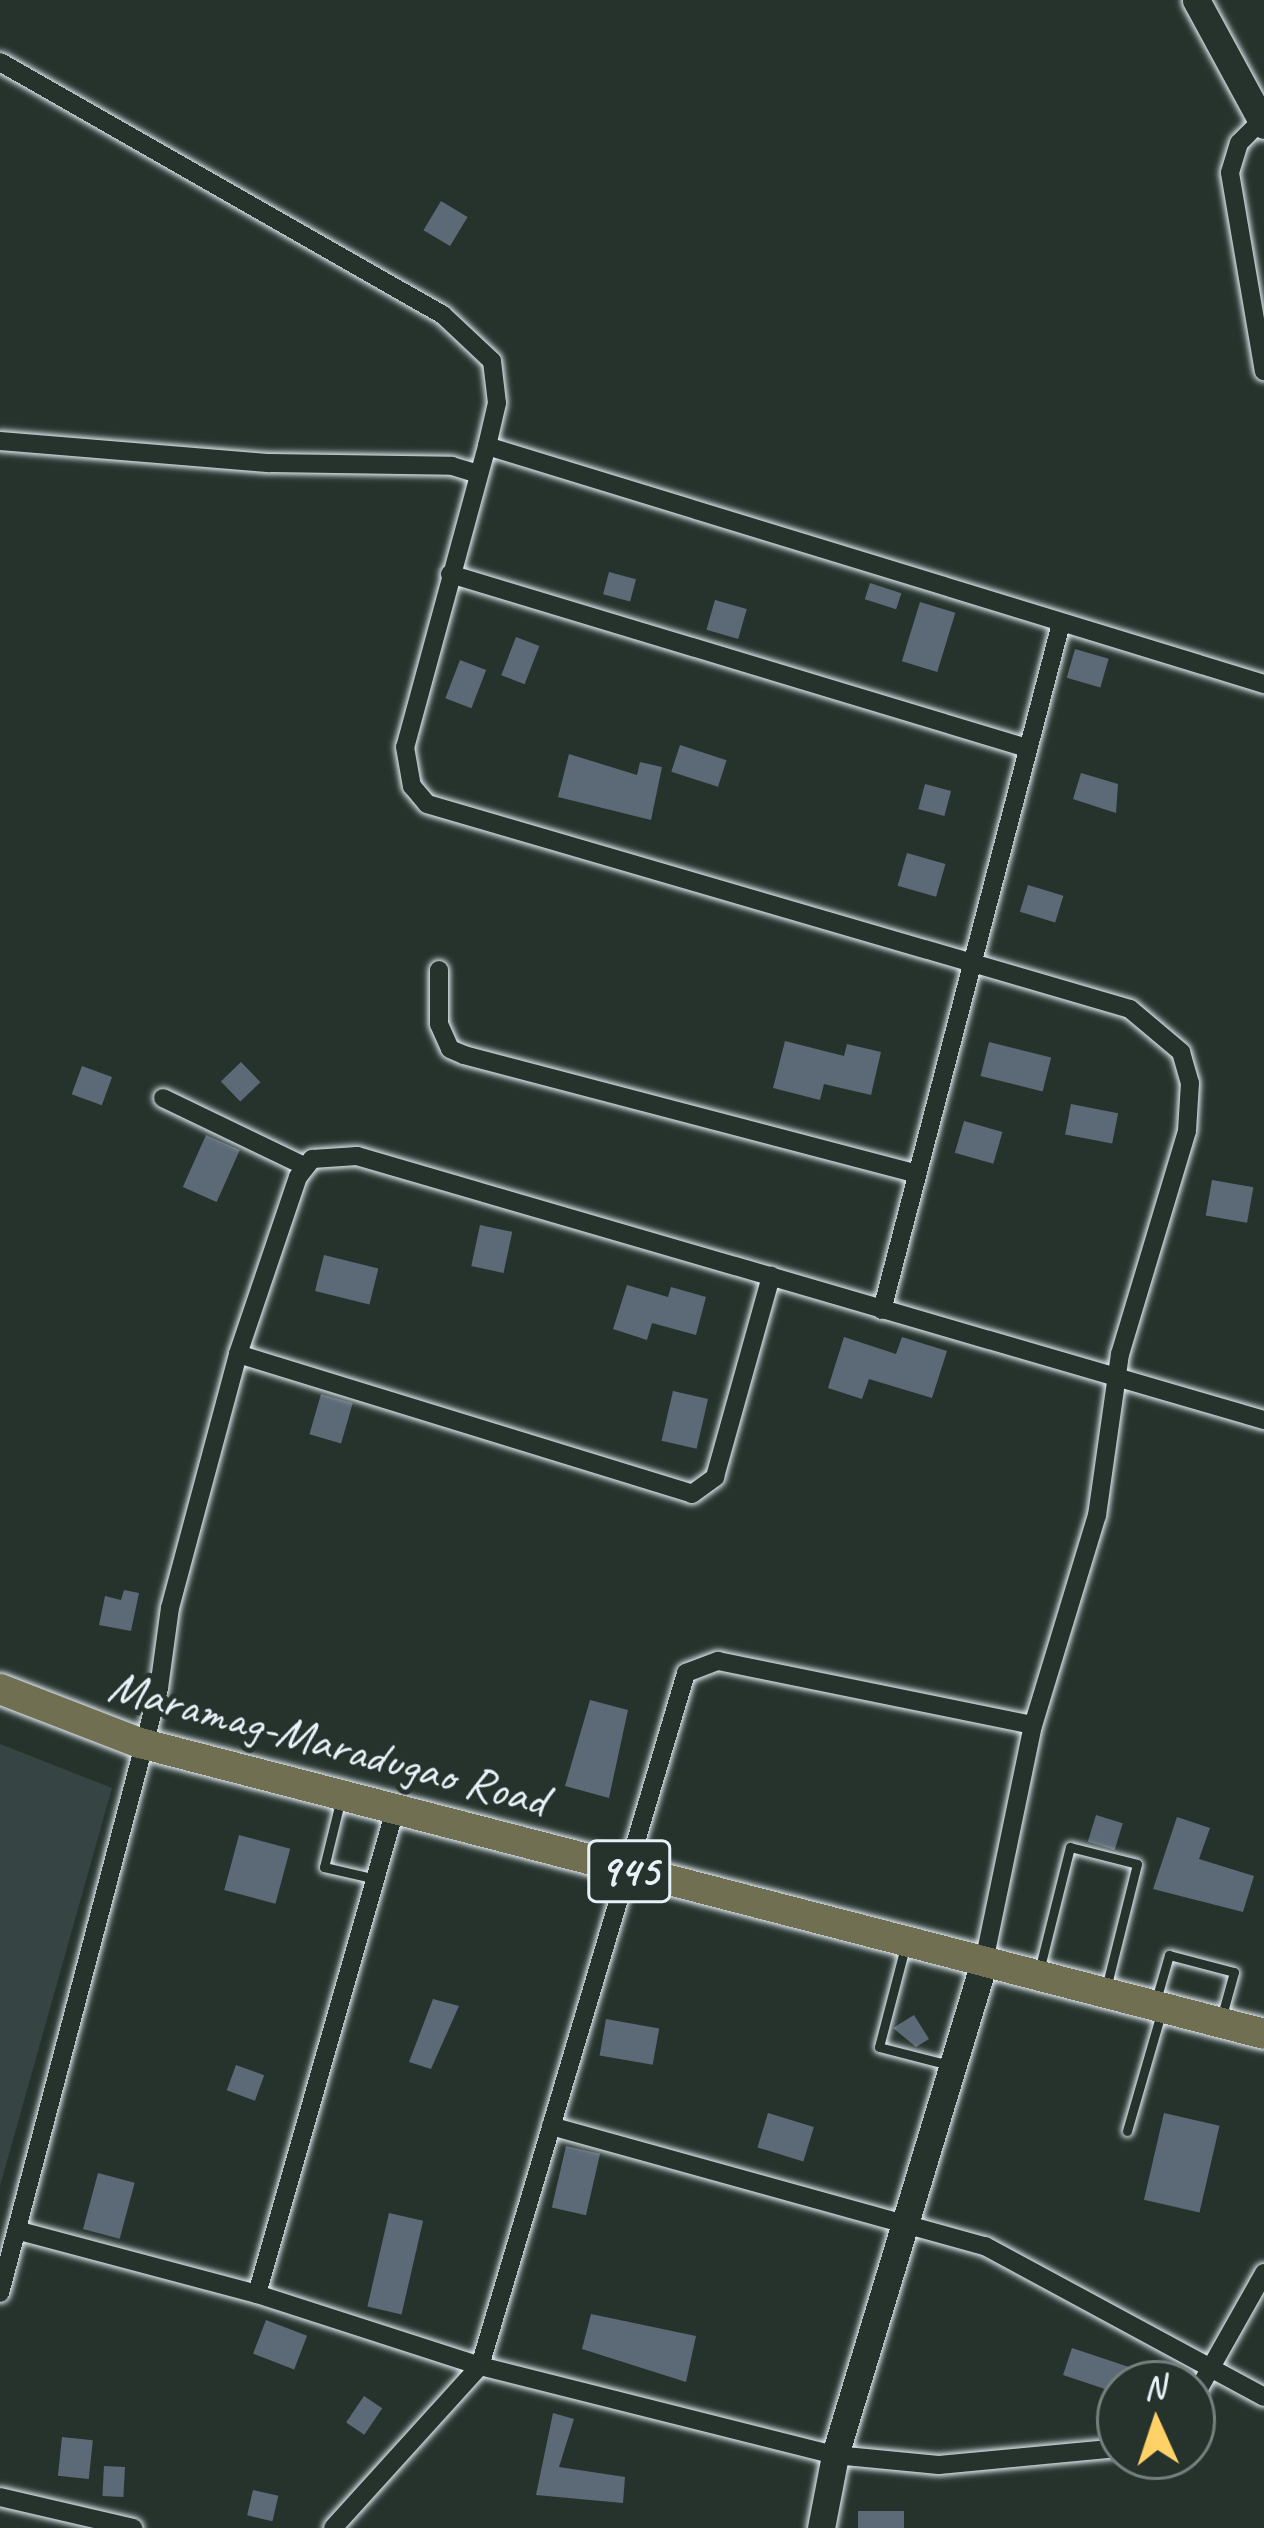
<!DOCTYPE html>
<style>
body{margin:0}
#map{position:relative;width:1264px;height:2528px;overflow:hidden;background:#26332d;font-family:Caveat,sans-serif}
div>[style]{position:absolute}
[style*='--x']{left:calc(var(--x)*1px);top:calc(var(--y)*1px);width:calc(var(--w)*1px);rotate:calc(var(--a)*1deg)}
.built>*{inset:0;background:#364443}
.building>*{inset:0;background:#5b6a76;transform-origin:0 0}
.roads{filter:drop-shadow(0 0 3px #e8f1f8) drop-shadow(0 0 3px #e8f1f8)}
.lane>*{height:9px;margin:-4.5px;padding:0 4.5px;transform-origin:4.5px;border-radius:4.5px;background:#26332d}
.street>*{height:18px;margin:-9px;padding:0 9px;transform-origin:9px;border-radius:9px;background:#26332d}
.secondary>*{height:27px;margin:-13.5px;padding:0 13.5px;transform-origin:13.5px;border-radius:13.5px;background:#26332d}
.primary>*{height:30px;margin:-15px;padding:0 15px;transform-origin:15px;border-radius:15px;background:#716f52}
span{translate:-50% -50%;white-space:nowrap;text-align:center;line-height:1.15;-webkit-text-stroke:10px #26332d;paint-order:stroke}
.shield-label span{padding:3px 9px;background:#26332d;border:3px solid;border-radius:9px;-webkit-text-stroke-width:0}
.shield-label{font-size:45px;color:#e8f1f8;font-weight:700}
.street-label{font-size:48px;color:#e8f1f8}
.north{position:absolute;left:1096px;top:2360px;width:120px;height:120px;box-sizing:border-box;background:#26332d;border:3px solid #747f7e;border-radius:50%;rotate:357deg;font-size:33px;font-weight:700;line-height:48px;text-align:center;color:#e8f1f8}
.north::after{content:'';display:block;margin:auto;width:42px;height:54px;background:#ffd166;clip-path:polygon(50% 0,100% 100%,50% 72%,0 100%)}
</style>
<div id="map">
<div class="built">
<i style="clip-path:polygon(0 1744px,112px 1788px,0 2186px)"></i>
</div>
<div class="building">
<i style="left:441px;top:201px;width:31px;height:34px;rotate:31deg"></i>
<i style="left:609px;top:572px;width:28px;height:23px;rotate:15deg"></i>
<i style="left:870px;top:583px;width:33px;height:17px;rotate:18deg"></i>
<i style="left:715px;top:600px;width:33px;height:31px;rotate:16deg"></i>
<i style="left:920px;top:602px;width:37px;height:62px;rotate:17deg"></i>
<i style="left:516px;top:637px;width:25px;height:41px;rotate:21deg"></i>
<i style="left:1075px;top:649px;width:35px;height:30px;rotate:16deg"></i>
<i style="left:460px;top:660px;width:28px;height:41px;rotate:21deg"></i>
<i style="left:680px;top:745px;width:49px;height:28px;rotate:18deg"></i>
<i style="clip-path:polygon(569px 754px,637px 775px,640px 762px,662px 767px,651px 820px,558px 797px)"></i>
<i style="clip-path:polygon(1081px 773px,1118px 784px,1116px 813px,1073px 799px)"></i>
<i style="left:925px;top:784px;width:27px;height:26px;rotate:15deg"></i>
<i style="left:907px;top:853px;width:40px;height:34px;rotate:16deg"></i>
<i style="left:1028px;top:885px;width:37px;height:28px;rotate:17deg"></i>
<i style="clip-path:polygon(785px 1041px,844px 1056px,847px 1044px,881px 1052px,871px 1095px,824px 1084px,820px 1100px,773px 1088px)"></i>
<i style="left:989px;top:1042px;width:64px;height:35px;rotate:14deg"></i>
<i style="left:241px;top:1062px;width:28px;height:28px;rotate:46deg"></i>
<i style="left:82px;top:1066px;width:32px;height:30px;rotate:20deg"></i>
<i style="left:1071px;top:1104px;width:48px;height:31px;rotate:11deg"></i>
<i style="left:964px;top:1121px;width:40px;height:33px;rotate:16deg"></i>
<i style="left:206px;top:1135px;width:37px;height:57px;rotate:24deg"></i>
<i style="left:1212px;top:1180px;width:42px;height:36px;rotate:10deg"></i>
<i style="left:480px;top:1225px;width:33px;height:42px;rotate:12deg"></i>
<i style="left:324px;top:1255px;width:56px;height:37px;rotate:14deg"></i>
<i style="clip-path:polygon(627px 1285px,668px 1297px,671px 1287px,706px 1297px,696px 1335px,652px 1323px,647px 1340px,613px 1329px)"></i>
<i style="clip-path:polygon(844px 1337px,896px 1354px,902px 1337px,947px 1351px,932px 1398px,869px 1379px,862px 1399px,828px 1388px)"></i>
<i style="left:673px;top:1391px;width:36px;height:51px;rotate:13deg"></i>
<i style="left:321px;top:1394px;width:33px;height:42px;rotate:16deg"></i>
<i style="clip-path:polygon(124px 1590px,139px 1593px,131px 1631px,99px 1625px,105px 1596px,121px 1600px)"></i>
<i style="clip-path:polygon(590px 1700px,628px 1710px,609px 1798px,565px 1786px)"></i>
<i style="left:1096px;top:1815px;width:28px;height:28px;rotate:17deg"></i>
<i style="clip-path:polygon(1177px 1817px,1210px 1828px,1199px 1859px,1254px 1876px,1243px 1912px,1153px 1889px)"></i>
<i style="left:239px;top:1835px;width:53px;height:57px;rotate:15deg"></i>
<i style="clip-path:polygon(433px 1999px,459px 2006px,431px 2069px,409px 2062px)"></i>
<i style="clip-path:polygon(914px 2015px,929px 2039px,916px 2047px,893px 2028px)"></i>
<i style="left:606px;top:2019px;width:54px;height:37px;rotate:10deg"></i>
<i style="left:236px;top:2065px;width:30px;height:27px;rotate:20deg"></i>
<i style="left:768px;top:2113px;width:48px;height:36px;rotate:17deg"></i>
<i style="left:1164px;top:2113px;width:57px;height:89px;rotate:13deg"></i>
<i style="left:566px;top:2146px;width:35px;height:63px;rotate:13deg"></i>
<i style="left:98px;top:2173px;width:38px;height:58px;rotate:15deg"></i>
<i style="left:389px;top:2213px;width:35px;height:96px;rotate:13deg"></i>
<i style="clip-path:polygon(591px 2314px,696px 2336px,686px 2382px,582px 2349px)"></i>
<i style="left:266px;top:2320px;width:44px;height:36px;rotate:21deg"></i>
<i style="clip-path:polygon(1072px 2348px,1171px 2381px,1170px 2384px,1120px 2384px,1120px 2394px,1063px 2375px)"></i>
<i style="left:364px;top:2396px;width:22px;height:32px;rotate:34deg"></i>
<i style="clip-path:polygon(553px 2413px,574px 2419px,559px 2467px,625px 2477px,623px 2503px,536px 2495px)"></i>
<i style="left:62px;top:2437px;width:31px;height:39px;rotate:6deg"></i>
<i style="left:104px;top:2466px;width:21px;height:30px;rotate:3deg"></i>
<i style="left:253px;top:2490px;width:26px;height:26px;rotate:13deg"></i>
<i style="left:858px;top:2511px;width:46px;height:17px"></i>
</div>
<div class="roads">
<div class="lane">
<i style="--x:340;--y:1802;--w:67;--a:103.8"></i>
<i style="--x:324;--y:1867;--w:53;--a:13"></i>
<i style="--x:905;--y:1947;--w:103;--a:104.6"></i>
<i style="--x:879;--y:2047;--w:72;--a:14.4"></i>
<i style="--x:1039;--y:1971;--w:128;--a:-76"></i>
<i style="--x:1070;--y:1847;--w:69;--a:14.2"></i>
<i style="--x:1137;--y:1864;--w:128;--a:104"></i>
<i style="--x:1156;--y:2000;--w:47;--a:-73.9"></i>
<i style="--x:1169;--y:1955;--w:67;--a:14.7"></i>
<i style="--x:1234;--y:1972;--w:49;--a:105.5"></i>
<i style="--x:1127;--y:2131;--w:123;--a:-73.9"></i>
</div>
<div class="street">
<i style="--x:0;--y:62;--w:510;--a:29.73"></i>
<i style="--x:443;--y:315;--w:67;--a:43.2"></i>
<i style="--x:492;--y:361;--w:42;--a:83.2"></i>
<i style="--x:497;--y:403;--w:44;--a:103.1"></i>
<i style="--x:487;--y:446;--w:312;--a:105.2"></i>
<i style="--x:405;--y:747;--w:40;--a:80"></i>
<i style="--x:412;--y:786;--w:23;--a:50"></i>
<i style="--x:427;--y:804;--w:732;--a:16.26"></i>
<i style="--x:1130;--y:1009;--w:67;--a:40.1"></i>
<i style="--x:1181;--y:1052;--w:32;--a:74"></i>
<i style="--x:1190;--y:1083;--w:48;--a:93.6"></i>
<i style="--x:1187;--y:1131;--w:233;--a:106.7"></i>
<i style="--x:1120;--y:1354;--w:163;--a:98.1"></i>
<i style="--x:1097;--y:1515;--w:220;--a:106.9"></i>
<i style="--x:1033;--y:1725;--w:242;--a:101.7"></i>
<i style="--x:1261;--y:121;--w:31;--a:135"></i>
<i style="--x:1239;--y:143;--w:31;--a:107"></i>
<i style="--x:1230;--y:173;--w:201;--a:80.3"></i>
<i style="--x:0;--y:441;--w:271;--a:4.7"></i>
<i style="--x:270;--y:463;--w:182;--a:0.9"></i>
<i style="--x:452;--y:466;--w:28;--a:17"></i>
<i style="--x:487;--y:446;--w:813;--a:17.03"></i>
<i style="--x:450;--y:574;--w:603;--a:16.78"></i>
<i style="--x:439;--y:970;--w:54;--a:90"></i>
<i style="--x:439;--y:1024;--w:27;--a:66"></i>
<i style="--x:450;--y:1049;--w:15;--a:23"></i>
<i style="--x:464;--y:1055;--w:464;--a:14.7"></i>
<i style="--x:163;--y:1098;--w:157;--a:25.7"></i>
<i style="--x:882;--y:1310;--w:706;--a:-75.39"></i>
<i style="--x:238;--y:1354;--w:475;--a:17.1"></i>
<i style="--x:692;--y:1494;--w:29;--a:-36"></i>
<i style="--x:715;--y:1477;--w:209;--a:-74.4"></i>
<i style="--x:551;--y:2126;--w:450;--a:15.5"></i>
<i style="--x:985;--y:2246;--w:317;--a:28.4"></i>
<i style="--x:20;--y:2231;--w:245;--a:14.9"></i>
<i style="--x:257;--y:2294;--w:234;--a:17.9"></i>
<i style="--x:480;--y:2366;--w:366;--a:14.1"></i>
<i style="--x:835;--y:2455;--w:104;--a:5.5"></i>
<i style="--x:939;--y:2465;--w:182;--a:-5.4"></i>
<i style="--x:0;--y:2293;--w:626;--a:-75.28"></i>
<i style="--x:159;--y:1688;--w:81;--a:-82.2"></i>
<i style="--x:170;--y:1608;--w:263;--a:-75"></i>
<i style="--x:238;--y:1354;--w:187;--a:-71.3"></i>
<i style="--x:298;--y:1177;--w:23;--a:-52"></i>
<i style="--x:312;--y:1159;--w:45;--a:-3.8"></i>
<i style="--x:357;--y:1156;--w:945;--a:16.23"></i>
<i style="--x:257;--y:2294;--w:503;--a:-74.09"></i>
<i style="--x:1192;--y:2401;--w:147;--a:-60.6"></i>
<i style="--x:0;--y:2497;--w:137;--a:13.1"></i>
<i style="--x:333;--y:2528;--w:219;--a:-47.8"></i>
<i style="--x:480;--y:2366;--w:723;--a:-73.44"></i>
<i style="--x:686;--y:1673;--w:34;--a:-21"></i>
<i style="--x:718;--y:1661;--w:321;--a:11.5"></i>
</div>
<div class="secondary">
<i style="--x:1196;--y:0;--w:142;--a:61.5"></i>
<i style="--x:821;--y:2528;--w:74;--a:-79.1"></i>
<i style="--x:835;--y:2455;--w:515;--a:-73.18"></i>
</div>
<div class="primary">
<i style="--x:0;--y:1689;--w:150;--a:21.1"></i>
<i style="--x:140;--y:1743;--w:1161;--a:14.51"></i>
</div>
</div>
<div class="shield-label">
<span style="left:629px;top:1871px">945</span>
</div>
<div class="street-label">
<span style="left:328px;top:1743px;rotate:15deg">Maramag-Maradugao Road</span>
</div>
<div class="north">N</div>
</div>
